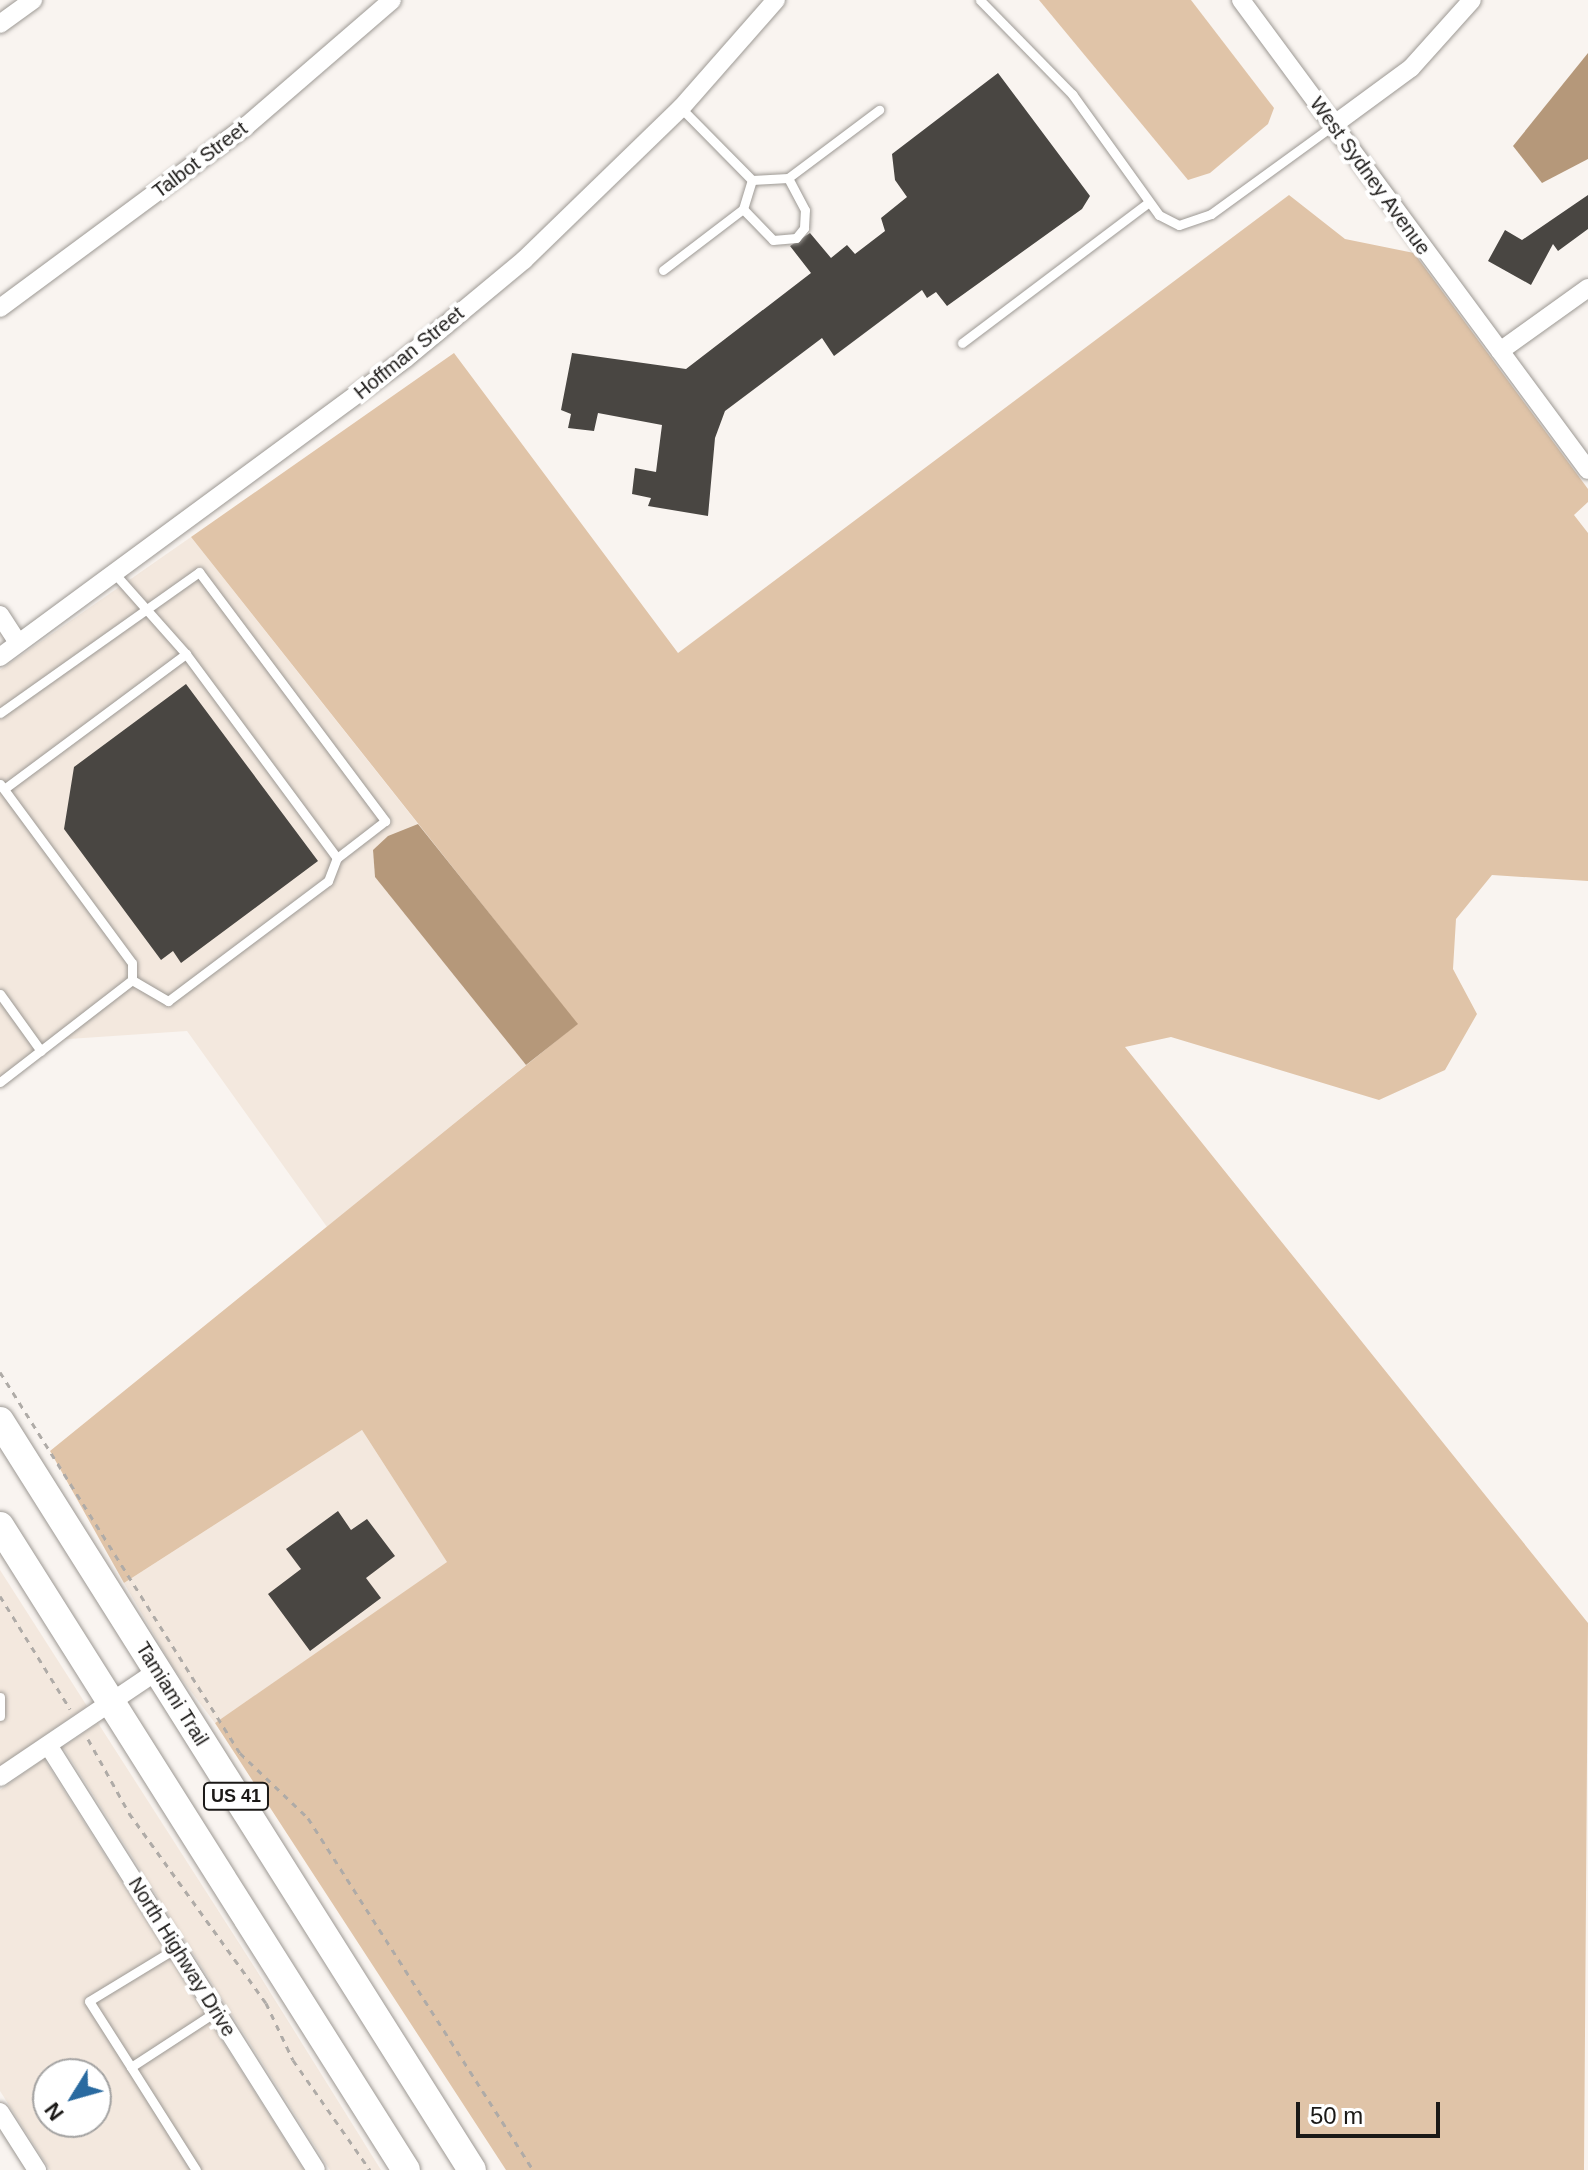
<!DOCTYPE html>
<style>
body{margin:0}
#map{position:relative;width:1588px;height:2170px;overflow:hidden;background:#f9f4f0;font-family:Arial,sans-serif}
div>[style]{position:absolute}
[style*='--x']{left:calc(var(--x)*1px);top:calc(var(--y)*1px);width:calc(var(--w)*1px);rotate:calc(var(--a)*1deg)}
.built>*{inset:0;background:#f3e8de}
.green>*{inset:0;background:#e0c4a8}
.water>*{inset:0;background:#b5987a}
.building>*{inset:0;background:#494642}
.path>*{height:3px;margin-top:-1.5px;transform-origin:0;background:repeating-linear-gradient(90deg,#afaba7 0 6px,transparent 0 12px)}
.roads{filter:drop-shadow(0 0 2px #9d9994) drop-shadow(0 0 2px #9d9994)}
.lane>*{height:9px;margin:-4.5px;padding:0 4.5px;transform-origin:4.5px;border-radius:4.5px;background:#fff}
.street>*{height:18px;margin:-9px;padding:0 9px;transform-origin:9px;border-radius:9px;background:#fff}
.primary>*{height:28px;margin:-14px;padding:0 14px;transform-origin:14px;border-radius:14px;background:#fff}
span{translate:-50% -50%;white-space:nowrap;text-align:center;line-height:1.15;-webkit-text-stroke:8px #fff;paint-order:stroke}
.shield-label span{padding:2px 6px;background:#fff;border:2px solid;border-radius:6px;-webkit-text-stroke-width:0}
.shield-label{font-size:18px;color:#1b1917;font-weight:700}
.street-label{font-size:20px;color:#1b1917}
.north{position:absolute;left:32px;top:2058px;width:80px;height:80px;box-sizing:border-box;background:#fff;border:2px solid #a4a3a2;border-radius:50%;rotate:233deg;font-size:22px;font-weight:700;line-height:32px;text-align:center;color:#1b1917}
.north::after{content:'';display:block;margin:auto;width:28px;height:36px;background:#296aa0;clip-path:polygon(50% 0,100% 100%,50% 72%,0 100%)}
.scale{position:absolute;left:1296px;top:2102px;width:144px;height:36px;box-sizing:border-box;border:4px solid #1b1917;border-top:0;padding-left:10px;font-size:24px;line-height:28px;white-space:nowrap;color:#1b1917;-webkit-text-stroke:6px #fff;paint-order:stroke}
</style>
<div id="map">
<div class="built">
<i style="clip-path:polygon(191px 537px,418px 824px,373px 850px,375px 877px,526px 1065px,327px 1227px,187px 1031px,54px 1040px,0 1078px,0 670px)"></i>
<i style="clip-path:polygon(362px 1430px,448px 1563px,215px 1723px,174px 1669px,124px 1583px)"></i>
<i style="clip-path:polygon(0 1570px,87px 1706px,0 1766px)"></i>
<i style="clip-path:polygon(98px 1723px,255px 1968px,381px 2170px,330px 2170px,63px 1747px)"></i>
<i style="clip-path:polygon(evenodd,44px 1759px,304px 2170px,50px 2170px,0 2091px,0 1790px,44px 1759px,48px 2074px,96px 2074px,96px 2122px,48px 2122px,48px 2074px)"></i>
</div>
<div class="green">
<i style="clip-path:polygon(1039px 0,1191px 0,1274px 108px,1268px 124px,1210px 173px,1188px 180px)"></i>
<i style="clip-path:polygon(1289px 195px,1345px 239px,1414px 253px,1588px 489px,1588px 502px,1574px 515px,1588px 533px,1588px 881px,1492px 875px,1456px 919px,1453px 969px,1477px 1014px,1445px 1070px,1379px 1100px,1171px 1037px,1125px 1047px,1588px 1623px,1584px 2170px,506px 2170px,215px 1723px,447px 1562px,362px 1430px,124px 1583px,50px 1451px,577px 1024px,191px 537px,454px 353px,678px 653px)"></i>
</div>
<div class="water">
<i style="clip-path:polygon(1588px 53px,1588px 159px,1542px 183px,1513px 146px)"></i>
<i style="clip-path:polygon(418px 824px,578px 1024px,526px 1065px,375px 877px,373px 850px,388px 836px)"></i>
</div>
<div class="building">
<i style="clip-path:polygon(998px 73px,1090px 196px,1082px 209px,947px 306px,936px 292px,927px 298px,922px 290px,834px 356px,822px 338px,725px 411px,715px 438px,708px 516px,648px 506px,651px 498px,632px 494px,635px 468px,656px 472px,662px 425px,598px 413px,594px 431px,568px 428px,571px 414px,561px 410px,572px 353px,686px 369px,811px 273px,790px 246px,810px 233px,831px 258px,847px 245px,855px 254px,885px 231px,881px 218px,907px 197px,895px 180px,892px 154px)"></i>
<i style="clip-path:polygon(1588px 195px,1588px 229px,1558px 251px,1553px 244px,1531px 285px,1488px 261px,1505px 230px,1522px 240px)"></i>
<i style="clip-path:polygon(186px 684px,318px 861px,181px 963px,173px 951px,161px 960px,64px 829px,74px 767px)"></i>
<i style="clip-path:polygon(338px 1511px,351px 1530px,367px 1519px,395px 1556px,366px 1578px,381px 1598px,310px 1651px,268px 1594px,301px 1569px,286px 1549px)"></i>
</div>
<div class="path">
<i style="--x:0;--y:1372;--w:450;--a:57.8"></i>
<i style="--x:240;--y:1753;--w:94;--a:43.7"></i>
<i style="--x:308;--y:1818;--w:418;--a:57.4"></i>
<i style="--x:0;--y:1596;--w:133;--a:58.2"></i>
<i style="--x:88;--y:1739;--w:85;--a:61"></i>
<i style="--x:129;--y:1813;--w:234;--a:54.2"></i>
<i style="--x:266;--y:2003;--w:63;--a:64.7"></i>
<i style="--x:293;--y:2060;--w:134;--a:55"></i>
</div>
<div class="roads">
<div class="lane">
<i style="--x:980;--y:0;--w:132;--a:45.6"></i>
<i style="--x:1072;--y:94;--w:149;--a:54.3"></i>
<i style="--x:1159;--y:215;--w:22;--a:27"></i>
<i style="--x:1179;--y:225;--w:34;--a:-19"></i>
<i style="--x:1211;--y:214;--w:150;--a:-36"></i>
<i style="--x:752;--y:180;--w:36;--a:-3"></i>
<i style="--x:788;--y:178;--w:114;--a:-36.8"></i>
<i style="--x:743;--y:209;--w:43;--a:45.9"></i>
<i style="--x:773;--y:240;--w:23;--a:-5"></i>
<i style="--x:796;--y:238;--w:13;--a:-51"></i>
<i style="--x:804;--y:228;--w:18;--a:-87"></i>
<i style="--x:805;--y:210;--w:36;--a:-118"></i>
<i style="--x:663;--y:270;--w:101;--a:-37.3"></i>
<i style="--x:743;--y:209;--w:30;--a:-73"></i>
<i style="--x:752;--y:180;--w:101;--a:-134.6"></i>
<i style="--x:962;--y:343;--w:234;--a:-37"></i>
<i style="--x:0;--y:713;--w:244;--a:-35.3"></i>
<i style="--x:199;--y:572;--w:311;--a:53.2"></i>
<i style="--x:385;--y:821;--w:61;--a:142.4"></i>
<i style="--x:0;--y:784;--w:222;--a:53.6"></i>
<i style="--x:132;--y:963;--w:17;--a:90"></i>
<i style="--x:4;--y:789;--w:227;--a:-36.6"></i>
<i style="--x:0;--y:994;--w:70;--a:54.3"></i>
<i style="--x:0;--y:1082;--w:167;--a:-37.7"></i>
<i style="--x:132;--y:980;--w:42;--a:30.3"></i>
<i style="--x:168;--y:1001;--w:200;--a:-36.9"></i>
<i style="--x:328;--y:881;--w:25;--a:-69"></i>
<i style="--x:337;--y:858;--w:254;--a:-126.5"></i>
<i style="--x:186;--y:654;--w:108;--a:-131.6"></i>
<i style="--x:0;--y:1697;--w:19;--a:90"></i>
<i style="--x:131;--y:2067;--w:78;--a:-122.5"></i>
<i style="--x:89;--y:2001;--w:102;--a:-31.3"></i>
<i style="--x:196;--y:2170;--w:122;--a:-122.3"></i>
<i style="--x:131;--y:2067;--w:103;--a:-33.1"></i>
</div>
<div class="street">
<i style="--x:1241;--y:0;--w:584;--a:53.56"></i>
<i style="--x:0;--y:24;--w:41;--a:-36"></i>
<i style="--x:1332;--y:126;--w:98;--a:-36.3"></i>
<i style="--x:1411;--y:68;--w:91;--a:-48.1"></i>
<i style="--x:0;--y:308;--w:305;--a:-36.5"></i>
<i style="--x:245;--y:127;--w:194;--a:-40.8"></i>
<i style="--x:1500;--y:351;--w:108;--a:-35.6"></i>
<i style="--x:0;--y:615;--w:33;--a:57"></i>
<i style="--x:0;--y:657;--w:504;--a:-36.37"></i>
<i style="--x:406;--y:358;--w:153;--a:-39.7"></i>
<i style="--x:524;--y:260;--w:219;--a:-44.1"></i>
<i style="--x:681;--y:108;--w:144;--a:-48.7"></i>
<i style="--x:48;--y:1745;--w:502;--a:57.76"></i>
<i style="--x:0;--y:1777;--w:189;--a:-34"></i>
<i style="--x:0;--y:2112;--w:69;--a:57.5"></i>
</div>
<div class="primary">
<i style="--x:0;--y:1421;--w:885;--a:57.78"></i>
<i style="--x:0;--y:1526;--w:761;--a:57.77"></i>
</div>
</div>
<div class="shield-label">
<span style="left:236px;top:1796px">US 41</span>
</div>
<div class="street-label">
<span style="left:200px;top:160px;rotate:-37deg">Talbot Street</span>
<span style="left:1370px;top:176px;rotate:54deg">West Sydney Avenue</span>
<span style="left:409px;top:353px;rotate:-39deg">Hoffman Street</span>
<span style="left:172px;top:1694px;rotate:58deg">Tamiami Trail</span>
<span style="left:182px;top:1957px;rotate:58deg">North Highway Drive</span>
</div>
<div class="north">N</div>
<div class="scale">50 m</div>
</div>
